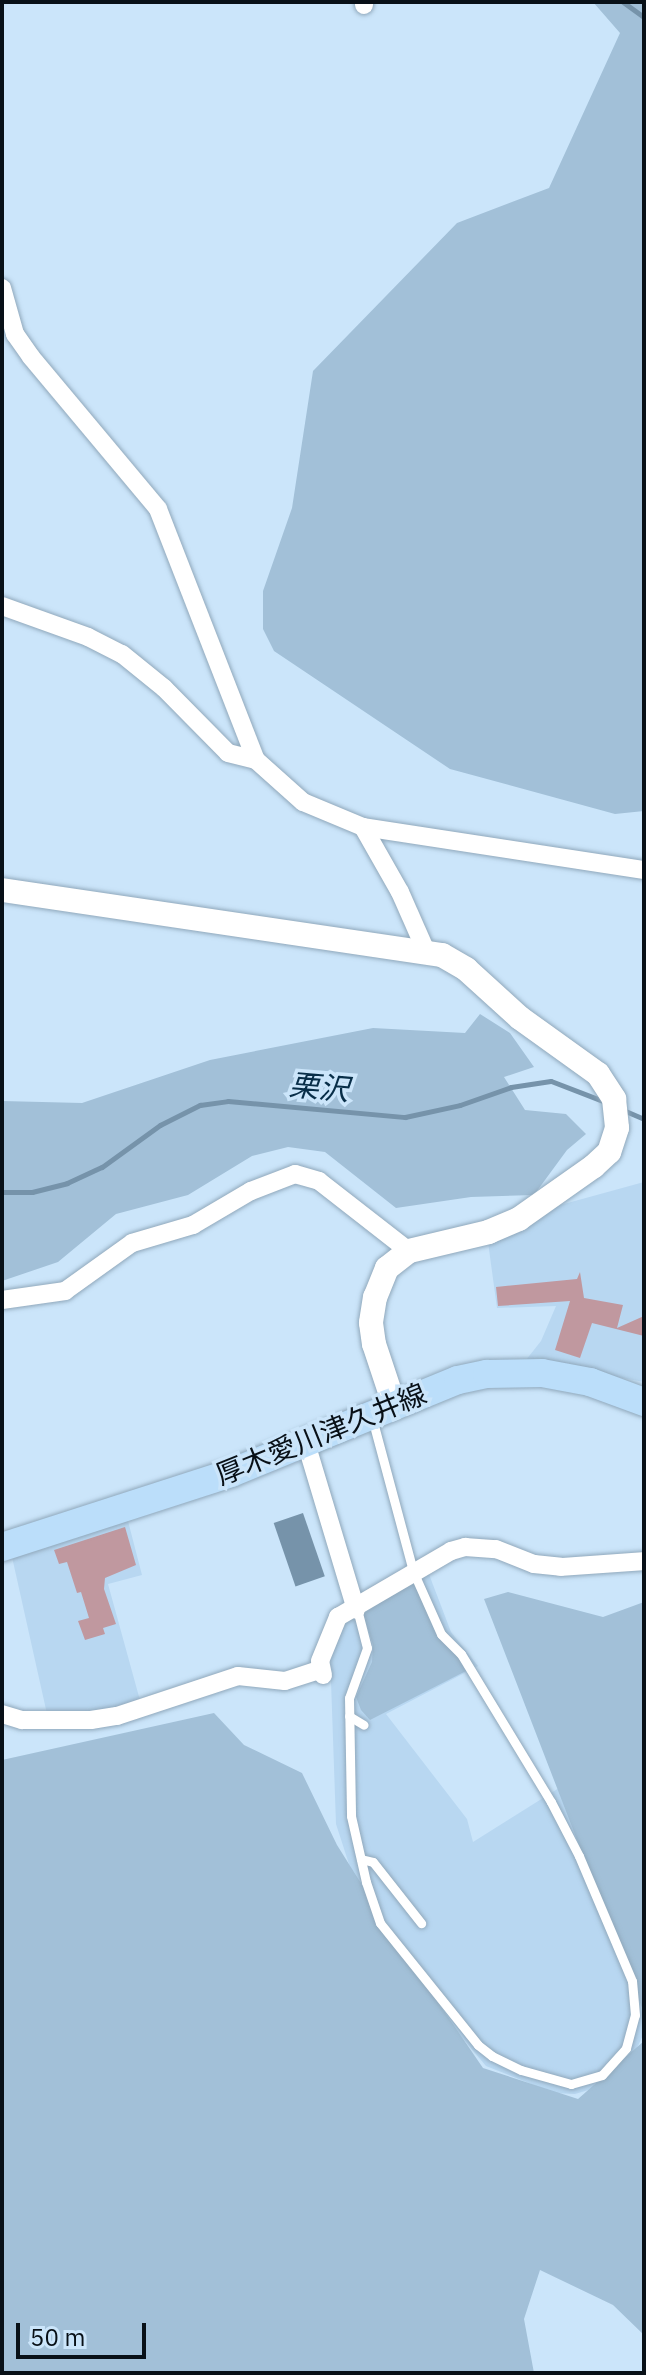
<!DOCTYPE html>
<meta charset="utf-8">
<style>
body{margin:0}
#map{position:relative;width:646px;height:2375px;overflow:hidden;background:#cbe5fa;font-family:"IBM Plex Sans","Noto Sans JP",sans-serif}
div>[style]{position:absolute}
[style*='--x']{left:calc(var(--x)*1px);top:calc(var(--y)*1px);width:calc(var(--w)*1px);rotate:calc(var(--a)*1deg)}
.built>*{inset:0;background:#b8d7f1}
.green>*{inset:0;background:#a2c0d8}
.water>*{inset:0;background:#7693aa;transform-origin:0 0}
.stream>*{height:5px;margin:-2.5px;padding:0 2.5px;transform-origin:2.5px;border-radius:2.5px;background:#7693aa}
.building>*{inset:0;background:#c0989f}
.roads{filter:drop-shadow(0 0 2px #90a8bb) drop-shadow(0 0 2px #90a8bb)}
.lane>*{height:9px;margin:-4.5px;padding:0 4.5px;transform-origin:4.5px;border-radius:4.5px;background:#fff}
.street>*{height:18px;margin:-9px;padding:0 9px;transform-origin:9px;border-radius:9px;background:#fff}
.secondary>*{height:24px;margin:-12px;padding:0 12px;transform-origin:12px;border-radius:12px;background:#fff}
.primary>*{height:28px;margin:-14px;padding:0 14px;transform-origin:14px;border-radius:14px;background:#bbdefa}
span{translate:-50% -50%;white-space:nowrap;text-align:center;line-height:1.15;-webkit-text-stroke:7px #cbe5fa;paint-order:stroke}
.street-label{font-size:28px;color:#081017}
.water-label{font-size:30px;color:#082e48;font-style:italic}
.frame{position:absolute;inset:0;border:4px solid #081017;pointer-events:none}
.scale{position:absolute;left:16px;top:2323px;width:130px;height:36px;box-sizing:border-box;border:4px solid #081017;border-top:0;padding-left:10px;font-size:24px;line-height:28px;white-space:nowrap;color:#081017;-webkit-text-stroke:6px #cbe5fa;paint-order:stroke}
</style>
<div id="map">
<div class="built">
<i style="clip-path:polygon(644px 1182px,644px 1382px,526px 1360px,541px 1341px,556px 1306px,497px 1308px,488px 1242px,553px 1207px)"></i>
<i style="clip-path:polygon(128px 1521px,142px 1575px,108px 1584px,141px 1704px,111px 1713px,47px 1714px,12px 1557px)"></i>
<i style="clip-path:polygon(427px 1569px,451px 1632px,478px 1666px,386px 1714px,467px 1819px,473px 1842px,559px 1788px,644px 1978px,643px 2035px,632px 2059px,602px 2086px,575px 2094px,554px 2093px,486px 2066px,370px 1929px,336px 1824px,330px 1653px,340px 1624px)"></i>
</div>
<div class="green">
<i style="clip-path:polygon(593px 2px,644px 2px,644px 811px,615px 814px,450px 769px,274px 651px,263px 629px,263px 591px,292px 508px,313px 371px,457px 223px,549px 188px,620px 33px)"></i>
<i style="clip-path:polygon(480px 1014px,510px 1033px,534px 1067px,504px 1077px,525px 1110px,566px 1114px,586px 1134px,567px 1150px,534px 1195px,471px 1197px,396px 1208px,325px 1152px,288px 1147px,252px 1156px,188px 1195px,116px 1214px,58px 1262px,2px 1281px,2px 1101px,82px 1103px,210px 1060px,373px 1028px,465px 1033px)"></i>
<i style="clip-path:polygon(409px 1583px,417px 1585px,468px 1670px,370px 1720px,361px 1710px,356px 1697px,372px 1662px,373px 1645px,363px 1614px)"></i>
<i style="clip-path:polygon(508px 1592px,603px 1617px,644px 1602px,644px 2013px,484px 1599px)"></i>
<i style="clip-path:polygon(214px 1713px,244px 1745px,302px 1773px,337px 1845px,411px 1963px,483px 2068px,578px 2099px,644px 2041px,644px 2335px,613px 2305px,540px 2270px,524px 2319px,534px 2373px,2px 2373px,2px 1760px)"></i>
</div>
<div class="water">
<i style="left:303px;top:1513px;width:67px;height:31px;rotate:71deg"></i>
</div>
<div class="stream">
<i style="--x:623;--y:2;--w:26;--a:36"></i>
<i style="--x:623;--y:1110;--w:23;--a:23"></i>
<i style="--x:2;--y:1192;--w:30;--a:0"></i>
<i style="--x:32;--y:1192;--w:36;--a:-14"></i>
<i style="--x:67;--y:1183;--w:38;--a:-25"></i>
<i style="--x:102;--y:1167;--w:72;--a:-35.9"></i>
<i style="--x:160;--y:1125;--w:45;--a:-26.6"></i>
<i style="--x:200;--y:1105;--w:28;--a:-8"></i>
<i style="--x:228;--y:1101;--w:178;--a:5.2"></i>
<i style="--x:405;--y:1117;--w:56;--a:-12.3"></i>
<i style="--x:460;--y:1105;--w:54;--a:-19.4"></i>
<i style="--x:511;--y:1087;--w:40;--a:-8.5"></i>
<i style="--x:551;--y:1081;--w:56;--a:21"></i>
</div>
<div class="building">
<i style="clip-path:polygon(580px 1272px,584px 1298px,623px 1305px,617px 1328px,644px 1316px,644px 1336px,592px 1323px,580px 1358px,555px 1350px,570px 1301px,498px 1306px,496px 1287px,577px 1279px)"></i>
<i style="clip-path:polygon(125px 1527px,136px 1565px,105px 1578px,104px 1589px,116px 1624px,103px 1628px,105px 1634px,85px 1640px,78px 1621px,89px 1618px,81px 1592px,77px 1593px,67px 1562px,59px 1564px,54px 1550px)"></i>
</div>
<div class="roads">
<div class="lane">
<i style="--x:357;--y:1609;--w:40;--a:75.6"></i>
<i style="--x:367;--y:1648;--w:53;--a:109.8"></i>
<i style="--x:349;--y:1698;--w:118;--a:89"></i>
<i style="--x:351;--y:1816;--w:68;--a:77.2"></i>
<i style="--x:366;--y:1882;--w:43;--a:71.1"></i>
<i style="--x:380;--y:1923;--w:156;--a:51.2"></i>
<i style="--x:478;--y:2045;--w:18;--a:38"></i>
<i style="--x:492;--y:2056;--w:32;--a:26"></i>
<i style="--x:521;--y:2070;--w:52;--a:15.6"></i>
<i style="--x:571;--y:2084;--w:32;--a:-16"></i>
<i style="--x:602;--y:2075;--w:36;--a:-48"></i>
<i style="--x:626;--y:2048;--w:34;--a:-75"></i>
<i style="--x:635;--y:2015;--w:34;--a:-95"></i>
<i style="--x:632;--y:1981;--w:136;--a:-113"></i>
<i style="--x:579;--y:1856;--w:61;--a:-117.4"></i>
<i style="--x:551;--y:1802;--w:173;--a:-121.3"></i>
<i style="--x:461;--y:1654;--w:28;--a:-135"></i>
<i style="--x:441;--y:1634;--w:69;--a:-114"></i>
<i style="--x:413;--y:1571;--w:158;--a:-105"></i>
<i style="--x:349;--y:1716;--w:17;--a:31"></i>
<i style="--x:361;--y:1859;--w:12;--a:14"></i>
<i style="--x:373;--y:1862;--w:78;--a:51.8"></i>
</div>
<div class="street">
<i style="--x:364;--y:5;--w:3;--a:-90"></i>
<i style="--x:2;--y:288;--w:48;--a:74.2"></i>
<i style="--x:15;--y:334;--w:28;--a:55"></i>
<i style="--x:31;--y:357;--w:198;--a:50.1"></i>
<i style="--x:158;--y:509;--w:269;--a:68.7"></i>
<i style="--x:256;--y:760;--w:63;--a:41.8"></i>
<i style="--x:303;--y:802;--w:65;--a:22.6"></i>
<i style="--x:363;--y:827;--w:75;--a:60.4"></i>
<i style="--x:400;--y:892;--w:64;--a:66.2"></i>
<i style="--x:2;--y:606;--w:91;--a:19.8"></i>
<i style="--x:88;--y:637;--w:38;--a:27"></i>
<i style="--x:122;--y:654;--w:54;--a:39"></i>
<i style="--x:164;--y:688;--w:91;--a:45.4"></i>
<i style="--x:228;--y:753;--w:29;--a:14"></i>
<i style="--x:363;--y:827;--w:284;--a:8.7"></i>
<i style="--x:2;--y:1300;--w:64;--a:-8.1"></i>
<i style="--x:65;--y:1291;--w:82;--a:-35.6"></i>
<i style="--x:132;--y:1243;--w:64;--a:-16.4"></i>
<i style="--x:193;--y:1225;--w:67;--a:-30.4"></i>
<i style="--x:251;--y:1191;--w:47;--a:-21.1"></i>
<i style="--x:295;--y:1174;--w:25;--a:16"></i>
<i style="--x:319;--y:1181;--w:114;--a:37.9"></i>
<i style="--x:306;--y:1443;--w:174;--a:73.3"></i>
<i style="--x:323;--y:1675;--w:14;--a:-102"></i>
<i style="--x:320;--y:1661;--w:48;--a:-67.8"></i>
<i style="--x:338;--y:1617;--w:131;--a:-30.3"></i>
<i style="--x:451;--y:1551;--w:15;--a:-16"></i>
<i style="--x:465;--y:1547;--w:31;--a:4"></i>
<i style="--x:496;--y:1549;--w:41;--a:21.5"></i>
<i style="--x:534;--y:1564;--w:27;--a:6"></i>
<i style="--x:561;--y:1567;--w:83;--a:-4.1"></i>
<i style="--x:2;--y:1714;--w:21;--a:17"></i>
<i style="--x:22;--y:1720;--w:69;--a:0"></i>
<i style="--x:91;--y:1720;--w:26;--a:-9"></i>
<i style="--x:117;--y:1716;--w:127;--a:-18.3"></i>
<i style="--x:238;--y:1676;--w:47;--a:6.1"></i>
<i style="--x:285;--y:1681;--w:36;--a:-18"></i>
</div>
<div class="secondary">
<i style="--x:2;--y:890;--w:445;--a:8.4"></i>
<i style="--x:442;--y:955;--w:28;--a:30"></i>
<i style="--x:466;--y:969;--w:73;--a:42.2"></i>
<i style="--x:520;--y:1018;--w:96;--a:35.7"></i>
<i style="--x:598;--y:1074;--w:30;--a:57"></i>
<i style="--x:614;--y:1099;--w:29;--a:84"></i>
<i style="--x:617;--y:1128;--w:25;--a:108"></i>
<i style="--x:609;--y:1152;--w:21;--a:137"></i>
<i style="--x:594;--y:1166;--w:92;--a:144.8"></i>
<i style="--x:519;--y:1219;--w:33;--a:157"></i>
<i style="--x:489;--y:1232;--w:82;--a:166.6"></i>
<i style="--x:409;--y:1251;--w:28;--a:142"></i>
<i style="--x:387;--y:1268;--w:31;--a:112"></i>
<i style="--x:375;--y:1297;--w:26;--a:99"></i>
<i style="--x:371;--y:1323;--w:21;--a:82"></i>
<i style="--x:374;--y:1344;--w:63;--a:71.6"></i>
</div>
<div class="primary">
<i style="--x:2;--y:1547;--w:241;--a:-17.9"></i>
<i style="--x:231;--y:1473;--w:245;--a:-22.3"></i>
<i style="--x:458;--y:1380;--w:30;--a:-12"></i>
<i style="--x:487;--y:1374;--w:55;--a:-1"></i>
<i style="--x:542;--y:1373;--w:49;--a:10.6"></i>
<i style="--x:590;--y:1382;--w:58;--a:20.3"></i>
</div>
</div>
<div class="street-label">
<span style="left:321px;top:1434px;rotate:-22deg">厚木愛川津久井線</span>
</div>
<div class="water-label">
<span style="left:319px;top:1087px;rotate:5deg">栗沢</span>
</div>
<div class="frame"></div>
<div class="scale">50 m</div>
</div>
